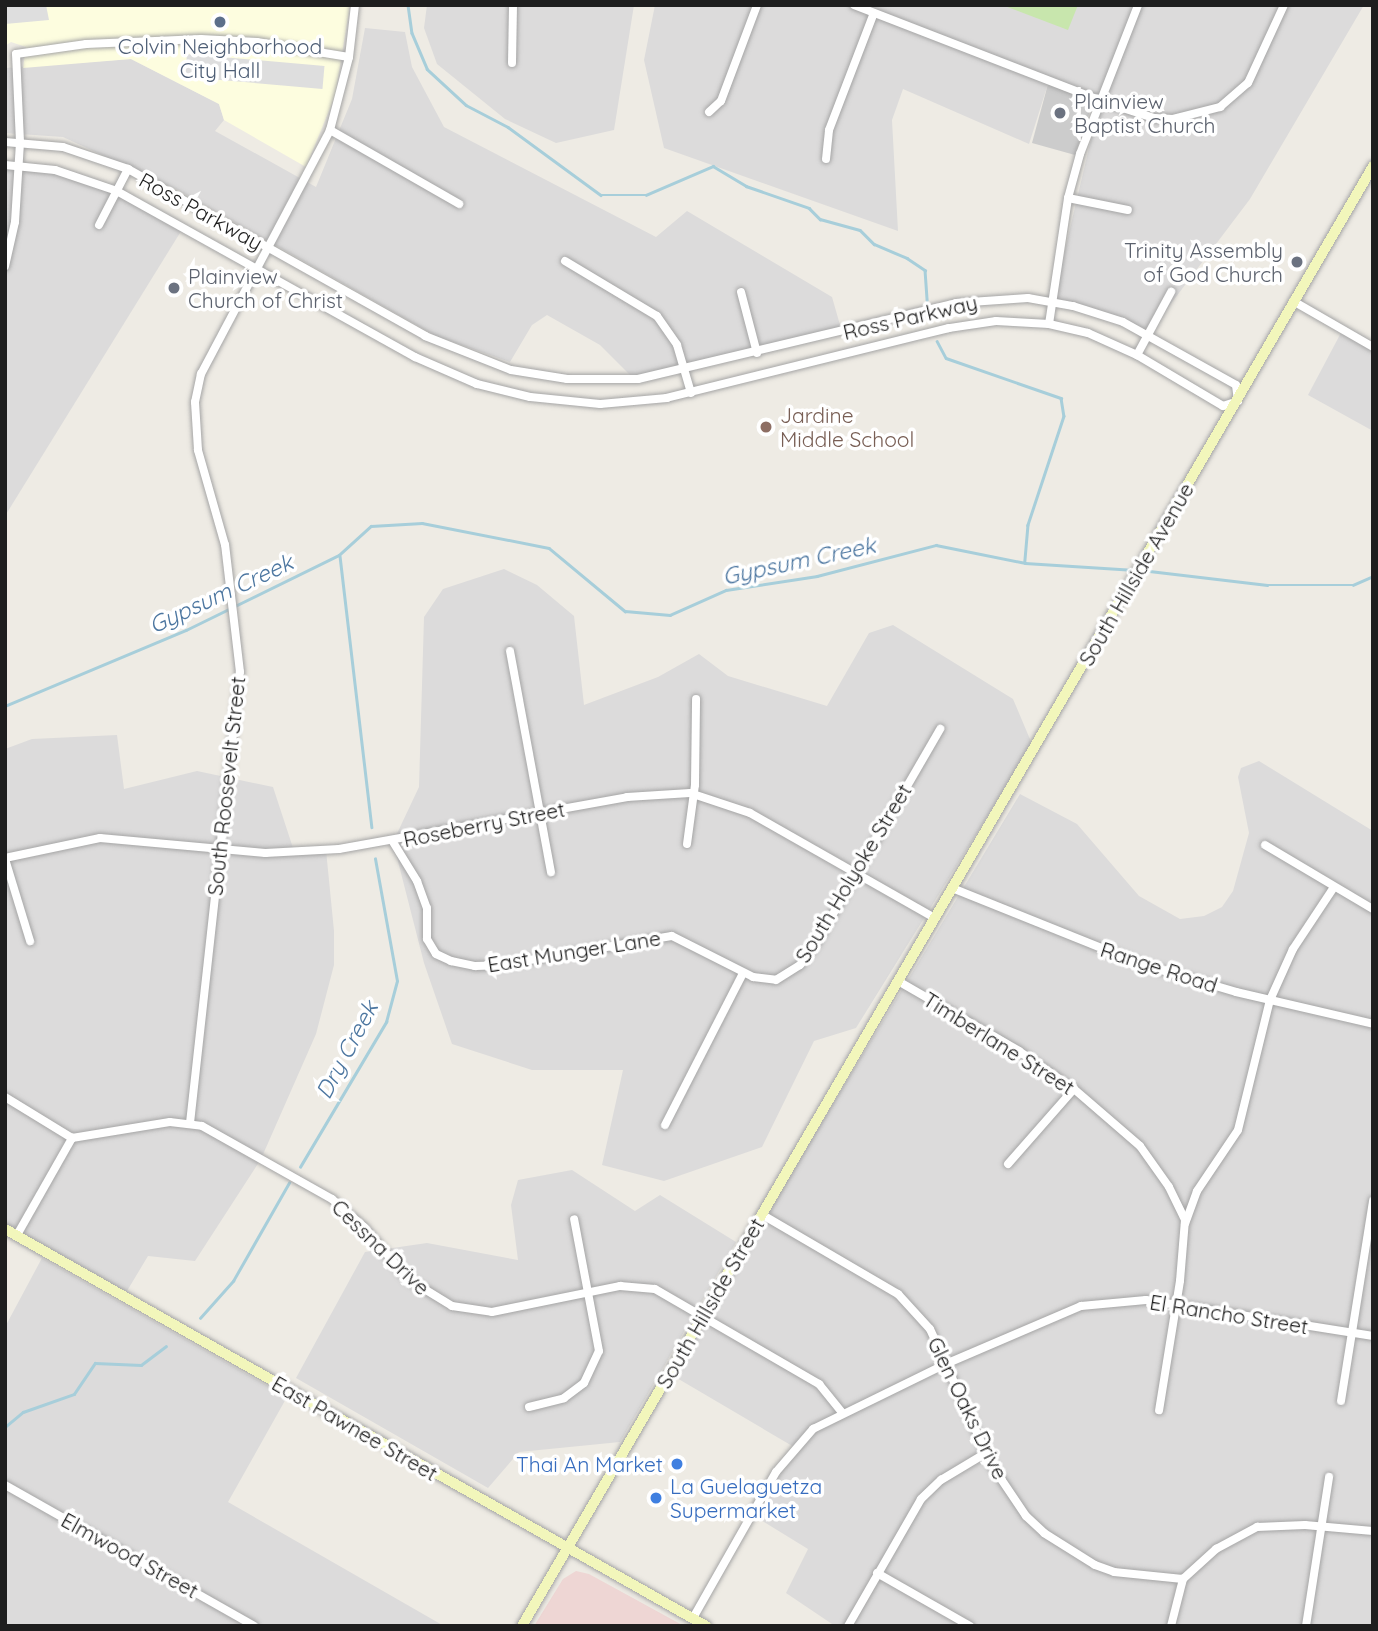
<!DOCTYPE html>
<style>
body{margin:0}
#map{position:relative;width:1378px;height:1631px;overflow:hidden;background:#eeebe4;font-family:Quicksand,sans-serif}
div>[style]{position:absolute}
[style*='--x']{left:calc(var(--x)*1px);top:calc(var(--y)*1px);width:calc(var(--w)*1px);rotate:calc(var(--a)*1deg)}
.residential>*{inset:0;background:#dcdbdb}
.commercial>*{inset:0;background:#eed6d4}
.education>*{inset:0;background:#fdfddf}
.religious>*{inset:0;background:#ccc}
.grass>*{inset:0;background:#c8e6ad}
.parking>*{inset:0;background:#dedede;transform-origin:0 0}
.stream>*{height:2.5px;margin:-1.25px;padding:0 1.25px;transform-origin:1.25px;border-radius:1.25px;background:#a7ceda}
.roads{filter:drop-shadow(0 0 2px #a5a5a5) drop-shadow(0 0 2px #a5a5a5)}
.street>*{height:8px;margin:-4px;padding:0 4px;transform-origin:4px;border-radius:4px;background:#fff}
.secondary>*{height:10px;margin:-5px;padding:0 5px;transform-origin:5px;border-radius:5px;background:#f2f6bb}
.dots>*{width:19px;height:19px;translate:-50% -50%;box-sizing:border-box;border:4px solid #fff;border-radius:50%}
span{translate:-50% -50%;white-space:nowrap;text-align:center;line-height:1.15;-webkit-text-stroke:7px #fff;paint-order:stroke}
.service-label{font-size:21px;color:#4e5e75}
.worship-label{font-size:21px;color:#5b616d}
.left{translate:0 -50%;text-align:left}
.right{translate:-100% -50%;text-align:right}
.street-label{font-size:21px;color:#1e1e1e}
.education-label{font-size:21px;color:#785e54}
.shop-label{font-size:21px;color:#366cbe}
.water-label{font-size:23px;color:#4c76a0;font-style:italic}
.frame{position:absolute;inset:0;border:7px solid #1e1e1e;pointer-events:none}
</style>
<div id="map">
<div class="residential">
<i style="clip-path:polygon(427px 5px,634px 5px,614px 130px,556px 143px,505px 119px,437px 64px,424px 28px)"></i>
<i style="clip-path:polygon(655px 5px,848px 5px,1048px 84px,1029px 144px,903px 89px,892px 120px,898px 231px,664px 148px,644px 60px)"></i>
<i style="clip-path:polygon(853px 5px,1364px 5px,1250px 199px,1148px 334px,1053px 301px,1100px 101px)"></i>
<i style="clip-path:polygon(365px 28px,405px 32px,412px 67px,444px 127px,656px 237px,687px 211px,832px 297px,842px 332px,634px 379px,600px 345px,547px 315px,532px 325px,510px 362px,436px 336px,178px 190px,63px 137px,5px 133px,5px 68px,131px 59px,219px 104px,224px 120px,215px 131px,316px 187px,352px 99px)"></i>
<i style="clip-path:polygon(5px 167px,35px 167px,104px 185px,183px 228px,5px 516px)"></i>
<i style="clip-path:polygon(1343px 329px,1373px 347px,1373px 431px,1308px 395px)"></i>
<i style="clip-path:polygon(504px 569px,537px 585px,574px 616px,584px 705px,658px 677px,699px 654px,728px 676px,827px 706px,869px 633px,893px 625px,1013px 699px,1032px 744px,856px 1028px,814px 1041px,762px 1147px,664px 1181px,602px 1165px,623px 1070px,532px 1070px,452px 1044px,424px 963px,393px 842px,419px 787px,424px 617px,443px 589px)"></i>
<i style="clip-path:polygon(117px 735px,124px 789px,197px 771px,273px 787px,294px 851px,326px 850px,334px 931px,334px 965px,316px 1034px,261px 1159px,195px 1261px,148px 1256px,124px 1296px,5px 1228px,5px 749px,32px 739px)"></i>
<i style="clip-path:polygon(1259px 761px,1373px 831px,1373px 1626px,835px 1626px,786px 1593px,808px 1549px,751px 1514px,794px 1447px,670px 1374px,1020px 794px,1077px 824px,1139px 896px,1180px 919px,1204px 916px,1222px 907px,1233px 891px,1249px 833px,1238px 777px,1241px 768px)"></i>
<i style="clip-path:polygon(572px 1170px,635px 1211px,660px 1195px,736px 1242px,620px 1442px,519px 1452px,488px 1488px,296px 1378px,365px 1252px,427px 1243px,518px 1260px,511px 1205px,518px 1180px)"></i>
<i style="clip-path:polygon(42px 1258px,287px 1397px,228px 1502px,444px 1626px,5px 1626px,5px 1327px)"></i>
</div>
<div class="commercial">
<i style="clip-path:polygon(576px 1571px,589px 1574px,684px 1626px,534px 1626px,563px 1579px)"></i>
</div>
<div class="education">
<i style="clip-path:polygon(5px 5px,350px 5px,335px 96px,306px 167px,224px 120px,219px 104px,131px 59px,23px 68px,26px 47px,11px 42px,5px 46px)"></i>
</div>
<div class="religious">
<i style="clip-path:polygon(1048px 84px,1093px 102px,1075px 155px,1032px 143px)"></i>
</div>
<div class="grass">
<i style="clip-path:polygon(1002px 5px,1078px 5px,1068px 30px)"></i>
</div>
<div class="parking">
<i style="clip-path:polygon(5px 5px,46px 5px,49px 20px,5px 24px)"></i>
<i style="left:187px;top:54px;width:138px;height:23px;rotate:5deg"></i>
</div>
<div class="stream">
<i style="--x:408;--y:5;--w:28;--a:82"></i>
<i style="--x:412;--y:33;--w:39;--a:67"></i>
<i style="--x:427;--y:69;--w:53;--a:42.7"></i>
<i style="--x:466;--y:105;--w:47;--a:27.6"></i>
<i style="--x:508;--y:127;--w:115;--a:36.2"></i>
<i style="--x:601;--y:195;--w:45;--a:0"></i>
<i style="--x:646;--y:195;--w:73;--a:-23.4"></i>
<i style="--x:713;--y:166;--w:39;--a:31"></i>
<i style="--x:746;--y:186;--w:67;--a:19.2"></i>
<i style="--x:809;--y:208;--w:16;--a:45"></i>
<i style="--x:820;--y:219;--w:41;--a:15.4"></i>
<i style="--x:860;--y:230;--w:20;--a:45"></i>
<i style="--x:874;--y:244;--w:36;--a:23"></i>
<i style="--x:907;--y:258;--w:22;--a:34"></i>
<i style="--x:925;--y:270;--w:30;--a:86"></i>
<i style="--x:937;--y:341;--w:19;--a:62"></i>
<i style="--x:946;--y:358;--w:122;--a:19.2"></i>
<i style="--x:1061;--y:398;--w:18;--a:81"></i>
<i style="--x:1064;--y:416;--w:115;--a:108.3"></i>
<i style="--x:1028;--y:525;--w:37;--a:95"></i>
<i style="--x:340;--y:556;--w:273;--a:83.3"></i>
<i style="--x:1141;--y:570;--w:127;--a:6.8"></i>
<i style="--x:1267;--y:585;--w:86;--a:0"></i>
<i style="--x:1353;--y:585;--w:22;--a:-24"></i>
<i style="--x:5;--y:706;--w:196;--a:-22.8"></i>
<i style="--x:186;--y:630;--w:170;--a:-26.1"></i>
<i style="--x:339;--y:555;--w:43;--a:-42.2"></i>
<i style="--x:371;--y:526;--w:51;--a:-3.4"></i>
<i style="--x:422;--y:523;--w:129;--a:11.1"></i>
<i style="--x:549;--y:548;--w:99;--a:39.7"></i>
<i style="--x:625;--y:611;--w:45;--a:5.1"></i>
<i style="--x:670;--y:615;--w:61;--a:-24.1"></i>
<i style="--x:726;--y:590;--w:92;--a:-8.7"></i>
<i style="--x:817;--y:576;--w:123;--a:-14.6"></i>
<i style="--x:936;--y:545;--w:91;--a:11.4"></i>
<i style="--x:1025;--y:563;--w:110;--a:3.6"></i>
<i style="--x:300;--y:1167;--w:169;--a:-59.3"></i>
<i style="--x:386;--y:1022;--w:42;--a:-75"></i>
<i style="--x:397;--y:981;--w:124;--a:-100.2"></i>
<i style="--x:200;--y:1318;--w:50;--a:-48.3"></i>
<i style="--x:233;--y:1281;--w:113;--a:-60.3"></i>
<i style="--x:5;--y:1427;--w:23;--a:-40"></i>
<i style="--x:23;--y:1412;--w:54;--a:-19.4"></i>
<i style="--x:74;--y:1394;--w:37;--a:-56"></i>
<i style="--x:95;--y:1363;--w:46;--a:2.5"></i>
<i style="--x:141;--y:1365;--w:31;--a:-37"></i>
</div>
<div class="roads">
<div class="street">
<i style="--x:854;--y:5;--w:265;--a:21.2"></i>
<i style="--x:1101;--y:101;--w:56;--a:17.8"></i>
<i style="--x:1154;--y:118;--w:19;--a:3"></i>
<i style="--x:1173;--y:119;--w:49;--a:-14.3"></i>
<i style="--x:1220;--y:107;--w:37;--a:-41"></i>
<i style="--x:1248;--y:83;--w:86;--a:-65.2"></i>
<i style="--x:512;--y:63;--w:58;--a:-89"></i>
<i style="--x:709;--y:112;--w:16;--a:-43"></i>
<i style="--x:721;--y:101;--w:103;--a:-69.4"></i>
<i style="--x:330;--y:130;--w:149;--a:29.8"></i>
<i style="--x:5;--y:142;--w:58;--a:4.9"></i>
<i style="--x:63;--y:147;--w:69;--a:18.7"></i>
<i style="--x:128;--y:169;--w:341;--a:29.3"></i>
<i style="--x:425;--y:336;--w:92;--a:21.6"></i>
<i style="--x:511;--y:370;--w:57;--a:9.1"></i>
<i style="--x:567;--y:379;--w:71;--a:0"></i>
<i style="--x:638;--y:379;--w:327;--a:-13.4"></i>
<i style="--x:956;--y:303;--w:72;--a:-4"></i>
<i style="--x:1028;--y:298;--w:46;--a:10.1"></i>
<i style="--x:1073;--y:306;--w:52;--a:17.7"></i>
<i style="--x:1123;--y:322;--w:129;--a:29.1"></i>
<i style="--x:1236;--y:385;--w:16;--a:83"></i>
<i style="--x:1238;--y:401;--w:16;--a:162"></i>
<i style="--x:1223;--y:406;--w:100;--a:-149.3"></i>
<i style="--x:1137;--y:355;--w:54;--a:-155.8"></i>
<i style="--x:1088;--y:333;--w:40;--a:-167"></i>
<i style="--x:1049;--y:324;--w:53;--a:-176.8"></i>
<i style="--x:996;--y:321;--w:48;--a:171.5"></i>
<i style="--x:949;--y:328;--w:291;--a:166.1"></i>
<i style="--x:667;--y:398;--w:67;--a:174.9"></i>
<i style="--x:600;--y:404;--w:70;--a:-174.3"></i>
<i style="--x:530;--y:397;--w:55;--a:-166.2"></i>
<i style="--x:477;--y:384;--w:68;--a:-156.5"></i>
<i style="--x:415;--y:357;--w:341;--a:-150.9"></i>
<i style="--x:117;--y:191;--w:65;--a:-161.3"></i>
<i style="--x:55;--y:170;--w:50;--a:-174.3"></i>
<i style="--x:826;--y:159;--w:29;--a:-84"></i>
<i style="--x:829;--y:130;--w:125;--a:-69"></i>
<i style="--x:1068;--y:198;--w:61;--a:11.3"></i>
<i style="--x:99;--y:225;--w:63;--a:-62.6"></i>
<i style="--x:565;--y:261;--w:107;--a:30.9"></i>
<i style="--x:657;--y:316;--w:35;--a:55"></i>
<i style="--x:677;--y:345;--w:50;--a:73.7"></i>
<i style="--x:5;--y:266;--w:45;--a:-77.2"></i>
<i style="--x:15;--y:222;--w:80;--a:-86.4"></i>
<i style="--x:20;--y:142;--w:88;--a:-92.6"></i>
<i style="--x:16;--y:54;--w:71;--a:-8.1"></i>
<i style="--x:86;--y:44;--w:115;--a:-2.5"></i>
<i style="--x:201;--y:39;--w:56;--a:3.1"></i>
<i style="--x:257;--y:42;--w:93;--a:9.3"></i>
<i style="--x:741;--y:292;--w:63;--a:75.3"></i>
<i style="--x:1293;--y:301;--w:92;--a:29.9"></i>
<i style="--x:1049;--y:324;--w:127;--a:-81.4"></i>
<i style="--x:1068;--y:198;--w:46;--a:-74.7"></i>
<i style="--x:1080;--y:154;--w:160;--a:-68.7"></i>
<i style="--x:1137;--y:355;--w:72;--a:-61.6"></i>
<i style="--x:510;--y:651;--w:225;--a:79.5"></i>
<i style="--x:393;--y:842;--w:46;--a:58.4"></i>
<i style="--x:417;--y:881;--w:29;--a:70"></i>
<i style="--x:427;--y:908;--w:31;--a:90"></i>
<i style="--x:427;--y:939;--w:17;--a:59"></i>
<i style="--x:436;--y:954;--w:17;--a:25"></i>
<i style="--x:451;--y:961;--w:25;--a:12"></i>
<i style="--x:475;--y:966;--w:25;--a:-2"></i>
<i style="--x:500;--y:965;--w:174;--a:-9.6"></i>
<i style="--x:672;--y:936;--w:91;--a:26.8"></i>
<i style="--x:753;--y:977;--w:23;--a:7"></i>
<i style="--x:776;--y:980;--w:28;--a:-32"></i>
<i style="--x:800;--y:965;--w:25;--a:-53"></i>
<i style="--x:815;--y:945;--w:250;--a:-59.9"></i>
<i style="--x:687;--y:844;--w:60;--a:-82.3"></i>
<i style="--x:695;--y:785;--w:86;--a:-89.3"></i>
<i style="--x:1265;--y:845;--w:126;--a:30.7"></i>
<i style="--x:5;--y:858;--w:97;--a:-11.9"></i>
<i style="--x:100;--y:838;--w:166;--a:5.2"></i>
<i style="--x:265;--y:853;--w:74;--a:-3.1"></i>
<i style="--x:339;--y:849;--w:293;--a:-10.2"></i>
<i style="--x:627;--y:797;--w:63;--a:-3.6"></i>
<i style="--x:690;--y:793;--w:63;--a:18.4"></i>
<i style="--x:750;--y:813;--w:213;--a:29.6"></i>
<i style="--x:5;--y:859;--w:86;--a:73"></i>
<i style="--x:952;--y:888;--w:204;--a:21.9"></i>
<i style="--x:1141;--y:964;--w:99;--a:16.4"></i>
<i style="--x:1236;--y:992;--w:141;--a:13.1"></i>
<i style="--x:898;--y:981;--w:140;--a:30"></i>
<i style="--x:1019;--y:1051;--w:67;--a:34.6"></i>
<i style="--x:1074;--y:1089;--w:87;--a:40.8"></i>
<i style="--x:1140;--y:1146;--w:50;--a:54.7"></i>
<i style="--x:1169;--y:1187;--w:37;--a:64"></i>
<i style="--x:1185;--y:1220;--w:61;--a:94.7"></i>
<i style="--x:1180;--y:1281;--w:131;--a:99.2"></i>
<i style="--x:5;--y:1097;--w:79;--a:31.5"></i>
<i style="--x:72;--y:1138;--w:99;--a:-9.3"></i>
<i style="--x:170;--y:1122;--w:32;--a:7"></i>
<i style="--x:202;--y:1126;--w:149;--a:29.3"></i>
<i style="--x:332;--y:1199;--w:43;--a:41.2"></i>
<i style="--x:364;--y:1227;--w:68;--a:49.8"></i>
<i style="--x:408;--y:1279;--w:52;--a:31.5"></i>
<i style="--x:452;--y:1306;--w:40;--a:8.5"></i>
<i style="--x:492;--y:1312;--w:131;--a:-11.5"></i>
<i style="--x:620;--y:1286;--w:35;--a:5"></i>
<i style="--x:655;--y:1289;--w:190;--a:30.1"></i>
<i style="--x:819;--y:1384;--w:36;--a:51"></i>
<i style="--x:190;--y:1123;--w:454;--a:-83.7"></i>
<i style="--x:240;--y:672;--w:128;--a:-96.7"></i>
<i style="--x:225;--y:545;--w:99;--a:-105.9"></i>
<i style="--x:198;--y:450;--w:48;--a:-93.6"></i>
<i style="--x:195;--y:402;--w:29;--a:-78"></i>
<i style="--x:201;--y:374;--w:276;--a:-62.1"></i>
<i style="--x:330;--y:130;--w:75;--a:-75.4"></i>
<i style="--x:349;--y:57;--w:52;--a:-83.4"></i>
<i style="--x:665;--y:1125;--w:171;--a:-62.8"></i>
<i style="--x:1008;--y:1164;--w:100;--a:-48.7"></i>
<i style="--x:761;--y:1214;--w:159;--a:30.3"></i>
<i style="--x:898;--y:1294;--w:47;--a:47.6"></i>
<i style="--x:930;--y:1329;--w:148;--a:65.7"></i>
<i style="--x:991;--y:1464;--w:63;--a:56.1"></i>
<i style="--x:1026;--y:1516;--w:25;--a:43"></i>
<i style="--x:1044;--y:1533;--w:60;--a:32.1"></i>
<i style="--x:1095;--y:1565;--w:20;--a:20"></i>
<i style="--x:1114;--y:1572;--w:69;--a:5.8"></i>
<i style="--x:1183;--y:1579;--w:45;--a:-42.3"></i>
<i style="--x:1216;--y:1549;--w:47;--a:-28.2"></i>
<i style="--x:1257;--y:1527;--w:48;--a:-2.4"></i>
<i style="--x:1305;--y:1525;--w:68;--a:5"></i>
<i style="--x:1185;--y:1224;--w:35;--a:-70"></i>
<i style="--x:1197;--y:1191;--w:73;--a:-56.1"></i>
<i style="--x:1238;--y:1130;--w:134;--a:-76.2"></i>
<i style="--x:1270;--y:1000;--w:56;--a:-65.7"></i>
<i style="--x:1293;--y:949;--w:74;--a:-56.5"></i>
<i style="--x:17;--y:1235;--w:112;--a:-60.4"></i>
<i style="--x:1341;--y:1401;--w:203;--a:-80.9"></i>
<i style="--x:529;--y:1407;--w:36;--a:-14"></i>
<i style="--x:564;--y:1398;--w:25;--a:-37"></i>
<i style="--x:584;--y:1383;--w:35;--a:-65"></i>
<i style="--x:599;--y:1351;--w:134;--a:-100.7"></i>
<i style="--x:5;--y:1485;--w:286;--a:29.5"></i>
<i style="--x:877;--y:1573;--w:107;--a:29.7"></i>
<i style="--x:693;--y:1618;--w:168;--a:-60.4"></i>
<i style="--x:776;--y:1472;--w:57;--a:-49.3"></i>
<i style="--x:813;--y:1429;--w:150;--a:-26.1"></i>
<i style="--x:948;--y:1363;--w:145;--a:-23.2"></i>
<i style="--x:1081;--y:1306;--w:65;--a:-5.3"></i>
<i style="--x:1146;--y:1300;--w:230;--a:9"></i>
<i style="--x:848;--y:1626;--w:146;--a:-60.1"></i>
<i style="--x:921;--y:1499;--w:28;--a:-44"></i>
<i style="--x:941;--y:1480;--w:52;--a:-31"></i>
<i style="--x:1171;--y:1626;--w:49;--a:-75.7"></i>
<i style="--x:1306;--y:1626;--w:151;--a:-81.2"></i>
</div>
<div class="secondary">
<i style="--x:5;--y:1229;--w:806;--a:29.52"></i>
<i style="--x:522;--y:1626;--w:1690;--a:-59.76"></i>
</div>
</div>
<div class="dots">
<i style="left:220px;top:22px;background:#5c6f8a"></i>
<i style="left:1060px;top:113px;background:#6b7280"></i>
<i style="left:1297px;top:262px;background:#6b7280"></i>
<i style="left:174px;top:288px;background:#6b7280"></i>
<i style="left:766px;top:427px;background:#8d6e63"></i>
<i style="left:677px;top:1464px;background:#3f7fe0"></i>
<i style="left:656px;top:1498px;background:#3f7fe0"></i>
</div>
<div class="service-label">
<span style="left:220px;top:58px">Colvin Neighborhood<br>City Hall</span>
</div>
<div class="worship-label">
<span class="left" style="left:1074px;top:113px">Plainview<br>Baptist Church</span>
<span class="right" style="left:1283px;top:262px">Trinity Assembly<br>of God Church</span>
<span class="left" style="left:188px;top:288px">Plainview<br>Church of Christ</span>
</div>
<div class="street-label">
<span style="left:201px;top:211px;rotate:29deg">Ross Parkway</span>
<span style="left:910px;top:317px;rotate:-13deg">Ross Parkway</span>
<span style="left:1136px;top:574px;rotate:-60deg">South Hillside Avenue</span>
<span style="left:226px;top:786px;rotate:-84deg">South Roosevelt Street</span>
<span style="left:484px;top:824px;rotate:-11deg">Roseberry Street</span>
<span style="left:853px;top:873px;rotate:-59deg">South Holyoke Street</span>
<span style="left:574px;top:951px;rotate:-9deg">East Munger Lane</span>
<span style="left:1159px;top:967px;rotate:18deg">Range Road</span>
<span style="left:999px;top:1043px;rotate:32deg">Timberlane Street</span>
<span style="left:381px;top:1247px;rotate:44deg">Cessna Drive</span>
<span style="left:710px;top:1303px;rotate:-60deg">South Hillside Street</span>
<span style="left:1229px;top:1314px;rotate:9deg">El Rancho Street</span>
<span style="left:968px;top:1408px;rotate:64deg">Glen Oaks Drive</span>
<span style="left:355px;top:1428px;rotate:30deg">East Pawnee Street</span>
<span style="left:130px;top:1555px;rotate:29deg">Elmwood Street</span>
</div>
<div class="education-label">
<span class="left" style="left:780px;top:427px">Jardine<br>Middle School</span>
</div>
<div class="shop-label">
<span class="right" style="left:663px;top:1464px">Thai An Market</span>
<span class="left" style="left:670px;top:1498px">La Guelaguetza<br>Supermarket</span>
</div>
<div class="water-label">
<span style="left:799px;top:561px;rotate:-12deg">Gypsum Creek</span>
<span style="left:221px;top:594px;rotate:-25deg">Gypsum Creek</span>
<span style="left:347px;top:1050px;rotate:-62deg">Dry Creek</span>
</div>
<div class="frame"></div>
</div>
